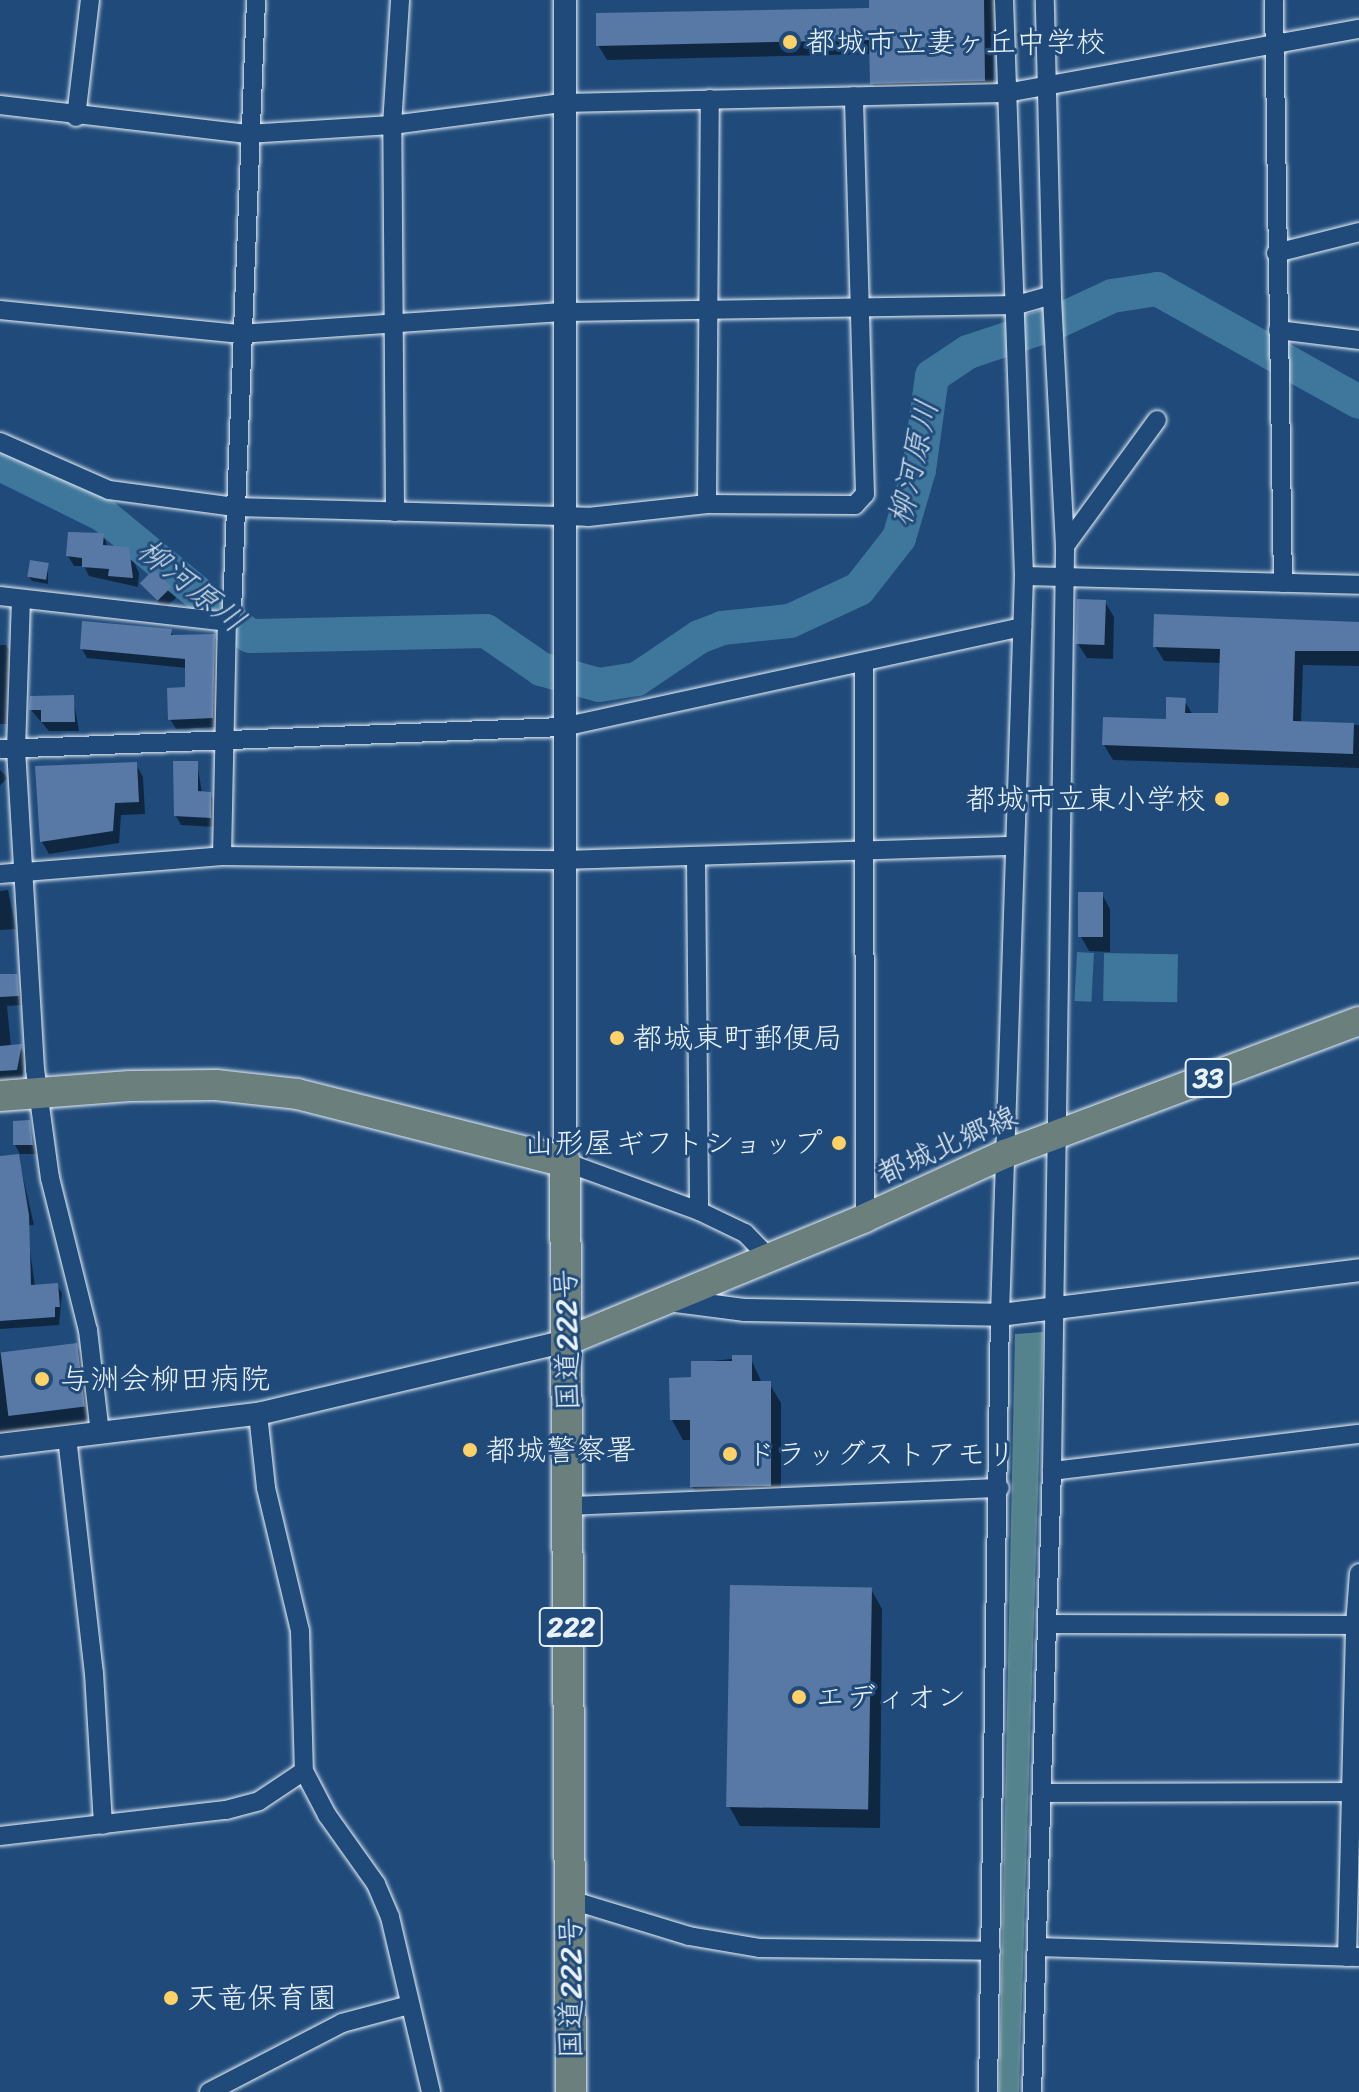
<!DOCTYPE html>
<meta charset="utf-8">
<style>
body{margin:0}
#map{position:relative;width:1359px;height:2092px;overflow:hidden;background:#1f4a7a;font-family:Sriracha,"Klee One",sans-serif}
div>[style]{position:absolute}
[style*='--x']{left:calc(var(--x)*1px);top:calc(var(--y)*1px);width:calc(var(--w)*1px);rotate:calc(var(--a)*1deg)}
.green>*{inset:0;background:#55838d}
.water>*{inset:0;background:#3f769b;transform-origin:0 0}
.shadow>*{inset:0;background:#0007;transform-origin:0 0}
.river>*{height:34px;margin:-17px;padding:0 17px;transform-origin:17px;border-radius:17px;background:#3f769b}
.building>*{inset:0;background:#5879a6;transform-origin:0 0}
.roads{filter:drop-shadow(0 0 2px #e8f1f8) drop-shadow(0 0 2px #e8f1f8)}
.minor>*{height:18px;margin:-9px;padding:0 9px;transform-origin:9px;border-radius:9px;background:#1f4a7a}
.tertiary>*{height:22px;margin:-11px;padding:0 11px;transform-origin:11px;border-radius:11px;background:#1f4a7a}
.primary>*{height:28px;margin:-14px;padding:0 14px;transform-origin:14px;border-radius:14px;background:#6b7f7c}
.trunk>*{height:30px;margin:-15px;padding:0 15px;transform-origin:15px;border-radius:15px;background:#6b7f7c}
.dots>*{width:22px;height:22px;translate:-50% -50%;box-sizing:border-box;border:4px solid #1f4a7a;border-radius:50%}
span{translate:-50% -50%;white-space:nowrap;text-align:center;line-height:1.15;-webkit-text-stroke:6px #1f4a7a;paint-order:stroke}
.shield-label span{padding:2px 6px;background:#1f4a7a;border:2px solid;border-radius:6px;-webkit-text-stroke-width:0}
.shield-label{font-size:28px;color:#e8f1f8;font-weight:700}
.poi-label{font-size:30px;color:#e8f1f8}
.left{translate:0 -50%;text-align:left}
.right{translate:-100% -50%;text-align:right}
.street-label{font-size:30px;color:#e8f1f8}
.water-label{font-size:32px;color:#cfdfea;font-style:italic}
</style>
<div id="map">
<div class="green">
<i style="clip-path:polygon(1043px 1332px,1019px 2092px,999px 2092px,1015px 1334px)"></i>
</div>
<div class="water">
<i style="left:1077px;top:952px;width:17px;height:49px;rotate:3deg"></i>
<i style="left:1104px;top:953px;width:74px;height:48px;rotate:1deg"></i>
</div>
<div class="shadow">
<i style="clip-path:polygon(871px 0,995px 0,993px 96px,881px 98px,872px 83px,872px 54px,607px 60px,598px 45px,871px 10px)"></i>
<i style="clip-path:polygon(103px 535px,108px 547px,128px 549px,139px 573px,138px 587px,89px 576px,84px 566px,74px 566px,68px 556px)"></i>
<i style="clip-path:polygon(48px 565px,48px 584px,32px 581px,29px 577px)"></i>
<i style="clip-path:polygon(142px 583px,171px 588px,176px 598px,164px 609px)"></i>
<i style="clip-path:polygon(1105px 602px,1114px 617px,1113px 659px,1087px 658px,1078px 644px)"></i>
<i style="clip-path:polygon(1359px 623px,1359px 666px,1303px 665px,1301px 723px,1359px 725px,1359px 768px,1113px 760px,1104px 745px,1168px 721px,1184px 700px,1193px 715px,1220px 715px,1221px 663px,1164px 661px,1155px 646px)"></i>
<i style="clip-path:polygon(170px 631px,174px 637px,214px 636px,219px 645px,217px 727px,176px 729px,170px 719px,187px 689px,187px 668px,87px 658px,82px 649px)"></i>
<i style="clip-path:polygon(0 645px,6px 645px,14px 657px,11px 724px,0 724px)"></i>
<i style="clip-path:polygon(73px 697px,79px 731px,49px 731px,31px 710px)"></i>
<i style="clip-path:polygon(197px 763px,202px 793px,210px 794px,216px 803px,215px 827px,181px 825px,176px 816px)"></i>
<i style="clip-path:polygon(136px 764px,143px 777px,145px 814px,121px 815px,119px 843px,49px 854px,42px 842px)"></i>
<i style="left:0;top:770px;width:11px;height:70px;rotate:45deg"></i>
<i style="clip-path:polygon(8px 890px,16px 929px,0 930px,0 891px)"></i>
<i style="clip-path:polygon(1102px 894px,1110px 909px,1110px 952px,1089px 951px,1081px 937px)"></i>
<i style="clip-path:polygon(16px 976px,23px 1005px,7px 1006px,11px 1047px,20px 1047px,26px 1056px,22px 1079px,0 1081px,0 977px)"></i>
<i style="clip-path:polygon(29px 1123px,37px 1154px,20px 1154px,15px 1145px)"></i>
<i style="clip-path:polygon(18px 1156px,34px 1225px,0 1227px,0 1158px)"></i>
<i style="clip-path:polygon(29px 1244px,35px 1286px,57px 1285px,62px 1293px,59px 1325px,0 1329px,0 1246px)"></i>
<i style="clip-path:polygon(76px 1345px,91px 1370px,98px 1432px,0 1441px,0 1353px)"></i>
<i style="clip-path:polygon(750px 1357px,762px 1383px,769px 1383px,781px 1403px,781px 1505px,704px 1506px,692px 1486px,692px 1440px,683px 1440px,672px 1420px,693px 1379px,693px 1363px)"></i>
<i style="clip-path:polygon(871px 1589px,882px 1609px,880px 1828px,740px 1826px,729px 1806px)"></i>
</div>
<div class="river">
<i style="--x:0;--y:464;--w:115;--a:26.3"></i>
<i style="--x:103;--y:515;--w:190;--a:39.5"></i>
<i style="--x:250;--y:636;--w:236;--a:-1.2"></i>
<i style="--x:486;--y:631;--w:67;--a:34.6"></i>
<i style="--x:541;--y:669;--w:60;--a:15.4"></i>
<i style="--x:599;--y:685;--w:38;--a:-9"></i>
<i style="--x:637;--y:679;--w:75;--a:-34.1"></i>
<i style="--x:699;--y:637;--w:25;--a:-21"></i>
<i style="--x:722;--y:628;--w:68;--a:-5.9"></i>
<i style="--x:790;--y:621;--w:76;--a:-24.9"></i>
<i style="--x:859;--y:589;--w:65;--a:-51.9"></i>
<i style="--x:899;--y:538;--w:71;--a:-73.6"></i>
<i style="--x:919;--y:470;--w:95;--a:-82.1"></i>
<i style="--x:932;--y:376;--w:43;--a:-33.7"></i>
<i style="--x:968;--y:352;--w:89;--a:-18.4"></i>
<i style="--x:1052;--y:324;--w:66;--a:-25"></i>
<i style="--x:1112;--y:296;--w:46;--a:-8.8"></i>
<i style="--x:1157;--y:289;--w:231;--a:29.2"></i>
</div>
<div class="building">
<i style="clip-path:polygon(869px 0,984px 0,985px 81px,870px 84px,869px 40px,596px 46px,596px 13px,869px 8px)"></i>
<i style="clip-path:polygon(68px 532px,104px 533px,103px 545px,129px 547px,133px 578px,108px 576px,109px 569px,82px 567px,82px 558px,66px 556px)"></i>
<i style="left:30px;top:560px;width:19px;height:17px;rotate:9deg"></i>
<i style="left:154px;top:569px;width:25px;height:20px;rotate:45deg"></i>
<i style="left:1077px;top:599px;width:29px;height:45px;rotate:2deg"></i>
<i style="clip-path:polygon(1154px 614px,1359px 622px,1359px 651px,1295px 651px,1293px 721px,1354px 723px,1353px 754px,1102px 745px,1103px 717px,1166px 719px,1166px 697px,1186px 698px,1185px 713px,1218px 713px,1220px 649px,1153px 647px)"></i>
<i style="clip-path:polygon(82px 621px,172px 629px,171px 635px,215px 634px,213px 718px,168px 720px,167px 688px,185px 687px,185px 659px,80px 649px)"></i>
<i style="clip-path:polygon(74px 695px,75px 722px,41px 722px,41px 710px,29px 710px,30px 696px)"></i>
<i style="clip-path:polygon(173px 761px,198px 761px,198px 791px,211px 792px,211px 818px,174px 816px)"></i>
<i style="clip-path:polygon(137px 762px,139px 802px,115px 803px,113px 831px,40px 842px,35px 766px)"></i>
<i style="left:1078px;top:892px;width:25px;height:45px"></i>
<i style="clip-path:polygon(0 974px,17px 974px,19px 996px,0 997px)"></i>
<i style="clip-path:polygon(22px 1044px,17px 1070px,0 1071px,0 1046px)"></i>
<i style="clip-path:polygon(30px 1120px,33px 1145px,13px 1145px,13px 1121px)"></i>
<i style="clip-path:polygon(19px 1154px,29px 1215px,31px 1285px,58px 1283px,60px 1307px,55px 1307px,55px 1317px,0 1321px,0 1156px)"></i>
<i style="left:77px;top:1343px;width:64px;height:77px;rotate:83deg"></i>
<i style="clip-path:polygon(732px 1355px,752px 1355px,752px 1381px,771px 1381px,771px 1486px,690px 1487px,690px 1420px,670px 1420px,669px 1378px,691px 1377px,691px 1361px,732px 1361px)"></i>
<i style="left:730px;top:1585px;width:142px;height:222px;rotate:1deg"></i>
</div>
<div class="roads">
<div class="minor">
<i style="--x:1274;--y:0;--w:583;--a:89.12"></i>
<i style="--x:0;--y:105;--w:249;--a:6.7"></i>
<i style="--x:247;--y:134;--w:145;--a:-3.6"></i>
<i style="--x:392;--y:125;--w:171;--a:-7.4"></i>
<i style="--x:562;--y:103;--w:444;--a:-1.3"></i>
<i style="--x:1006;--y:93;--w:359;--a:-10.3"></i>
<i style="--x:76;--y:117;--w:118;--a:-83.2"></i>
<i style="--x:1276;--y:253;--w:86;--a:-14.2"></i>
<i style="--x:0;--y:310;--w:240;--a:5.7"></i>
<i style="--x:239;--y:334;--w:327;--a:-3.9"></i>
<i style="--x:565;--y:312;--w:452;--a:-0.9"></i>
<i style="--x:1017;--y:305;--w:36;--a:-16"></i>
<i style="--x:1278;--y:330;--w:82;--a:7"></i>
<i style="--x:0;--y:442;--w:119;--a:23.8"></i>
<i style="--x:109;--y:490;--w:127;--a:7.7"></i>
<i style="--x:235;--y:507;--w:353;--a:1.6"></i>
<i style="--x:588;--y:517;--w:120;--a:-6.2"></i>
<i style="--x:707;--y:504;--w:148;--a:0.4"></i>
<i style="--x:855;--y:505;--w:15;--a:-48"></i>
<i style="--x:865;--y:494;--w:398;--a:-91.6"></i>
<i style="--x:707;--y:504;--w:405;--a:-89.6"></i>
<i style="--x:395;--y:512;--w:387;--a:-90.4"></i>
<i style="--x:392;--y:125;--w:125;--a:-86.3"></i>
<i style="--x:1065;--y:546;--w:156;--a:-53.9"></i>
<i style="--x:1024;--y:576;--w:335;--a:1.5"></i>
<i style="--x:0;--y:596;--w:228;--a:6.5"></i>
<i style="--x:21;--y:599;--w:150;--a:91.9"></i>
<i style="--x:16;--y:749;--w:321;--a:86.6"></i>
<i style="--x:35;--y:1069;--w:110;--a:82.2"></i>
<i style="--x:50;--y:1178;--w:157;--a:76"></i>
<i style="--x:88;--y:1330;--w:105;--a:83.4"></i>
<i style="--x:864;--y:663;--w:555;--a:89.9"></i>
<i style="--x:0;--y:749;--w:563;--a:-2.24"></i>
<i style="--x:563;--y:727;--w:470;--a:-12.3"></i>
<i style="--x:222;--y:856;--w:234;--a:-88.8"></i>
<i style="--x:227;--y:622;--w:12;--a:-66"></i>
<i style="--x:232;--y:611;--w:611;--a:-87.75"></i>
<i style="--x:696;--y:858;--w:353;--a:89.5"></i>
<i style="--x:0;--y:874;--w:223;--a:-4.6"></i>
<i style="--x:222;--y:856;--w:342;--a:0.7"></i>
<i style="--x:564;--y:860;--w:450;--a:-1.8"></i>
<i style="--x:565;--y:1162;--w:143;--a:20.1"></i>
<i style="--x:699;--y:1211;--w:51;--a:25.6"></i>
<i style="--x:745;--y:1233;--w:32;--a:46"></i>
<i style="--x:258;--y:1414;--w:74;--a:83.8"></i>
<i style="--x:266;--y:1488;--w:147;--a:76.6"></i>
<i style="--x:300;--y:1631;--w:140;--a:88.4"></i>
<i style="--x:304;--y:1771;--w:50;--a:62.4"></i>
<i style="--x:327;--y:1815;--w:85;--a:54.6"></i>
<i style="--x:376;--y:1884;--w:36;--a:67"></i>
<i style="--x:390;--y:1917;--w:180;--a:76.8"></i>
<i style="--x:67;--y:1437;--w:238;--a:83.5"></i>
<i style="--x:94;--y:1673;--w:152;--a:86.6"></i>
<i style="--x:1052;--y:1471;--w:309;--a:-6.9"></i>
<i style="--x:570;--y:1506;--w:430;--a:-2.4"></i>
<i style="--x:1048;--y:1624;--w:307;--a:0.2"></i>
<i style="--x:1355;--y:1625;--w:52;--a:-85.6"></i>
<i style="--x:1043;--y:1793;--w:307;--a:-0.2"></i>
<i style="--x:0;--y:1836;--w:227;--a:-6.6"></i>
<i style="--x:226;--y:1810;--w:34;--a:-15"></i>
<i style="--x:259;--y:1801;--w:54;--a:-33.7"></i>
<i style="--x:571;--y:1900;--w:123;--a:17"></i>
<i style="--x:689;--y:1936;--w:71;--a:9.7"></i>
<i style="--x:759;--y:1948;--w:232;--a:0.7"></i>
<i style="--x:1037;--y:1947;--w:321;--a:1.8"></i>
<i style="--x:1347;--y:1957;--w:332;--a:-88.6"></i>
<i style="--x:209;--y:2092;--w:150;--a:-27.4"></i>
<i style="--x:342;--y:2023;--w:69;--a:-15"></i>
<i style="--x:988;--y:2092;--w:777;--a:-89.12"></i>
<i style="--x:1000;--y:1315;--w:739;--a:-88.14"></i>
<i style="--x:1024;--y:576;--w:576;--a:-91.99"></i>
<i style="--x:1032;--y:2092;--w:621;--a:-88.16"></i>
<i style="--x:1052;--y:1471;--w:925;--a:-89.19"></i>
<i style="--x:1065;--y:546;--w:250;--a:-93"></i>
<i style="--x:1052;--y:296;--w:296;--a:-91.4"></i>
</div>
<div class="tertiary">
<i style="--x:565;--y:1162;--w:1162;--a:-90"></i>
<i style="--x:668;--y:1300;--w:78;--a:7.4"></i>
<i style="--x:745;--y:1310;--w:255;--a:1.1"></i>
<i style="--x:1000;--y:1315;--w:362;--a:-7.1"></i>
<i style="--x:0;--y:1445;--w:260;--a:-6.9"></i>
<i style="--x:258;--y:1414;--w:318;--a:-13.3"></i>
</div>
<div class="primary">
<i style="--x:567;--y:1341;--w:322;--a:-22.4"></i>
<i style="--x:865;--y:1218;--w:154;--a:-24.6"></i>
<i style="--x:1005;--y:1154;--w:378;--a:-20.6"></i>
</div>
<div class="trunk">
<i style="--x:0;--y:1096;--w:130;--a:-4.4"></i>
<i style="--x:130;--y:1086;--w:86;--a:-0.7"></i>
<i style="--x:216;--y:1085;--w:81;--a:6.3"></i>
<i style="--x:297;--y:1094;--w:276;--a:14.2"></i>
<i style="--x:565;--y:1162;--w:930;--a:89.63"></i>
</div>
</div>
<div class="dots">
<i style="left:790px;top:42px;background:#ffd166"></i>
<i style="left:1222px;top:799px;background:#ffd166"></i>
<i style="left:617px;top:1038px;background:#ffd166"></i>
<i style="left:839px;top:1143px;background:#ffd166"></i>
<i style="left:42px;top:1379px;background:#ffd166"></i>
<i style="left:470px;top:1450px;background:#ffd166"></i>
<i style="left:730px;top:1454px;background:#ffd166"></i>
<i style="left:799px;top:1697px;background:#ffd166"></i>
<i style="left:171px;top:1998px;background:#ffd166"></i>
</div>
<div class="shield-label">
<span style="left:1208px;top:1078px">33</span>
<span style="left:571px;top:1627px">222</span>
</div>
<div class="poi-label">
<span class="left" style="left:806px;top:42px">都城市立妻ヶ丘中学校</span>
<span class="right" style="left:1206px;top:799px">都城市立東小学校</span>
<span class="left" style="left:633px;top:1038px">都城東町郵便局</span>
<span class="right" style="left:823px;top:1143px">山形屋ギフトショップ</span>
<span class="left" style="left:60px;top:1379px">与洲会柳田病院</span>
<span class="left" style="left:486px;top:1450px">都城警察署</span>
<span class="left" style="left:746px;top:1454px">ドラッグストアモリ</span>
<span class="left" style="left:815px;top:1697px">エディオン</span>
<span class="left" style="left:187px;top:1998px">天竜保育園</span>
</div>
<div class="street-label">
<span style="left:947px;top:1145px;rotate:-24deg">都城北郷線</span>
<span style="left:567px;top:1340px;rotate:-91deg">国道222号</span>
<span style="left:571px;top:1988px;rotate:-90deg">国道222号</span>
</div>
<div class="water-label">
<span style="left:914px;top:463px;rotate:-77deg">柳河原川</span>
<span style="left:191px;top:586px;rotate:39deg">柳河原川</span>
</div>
</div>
